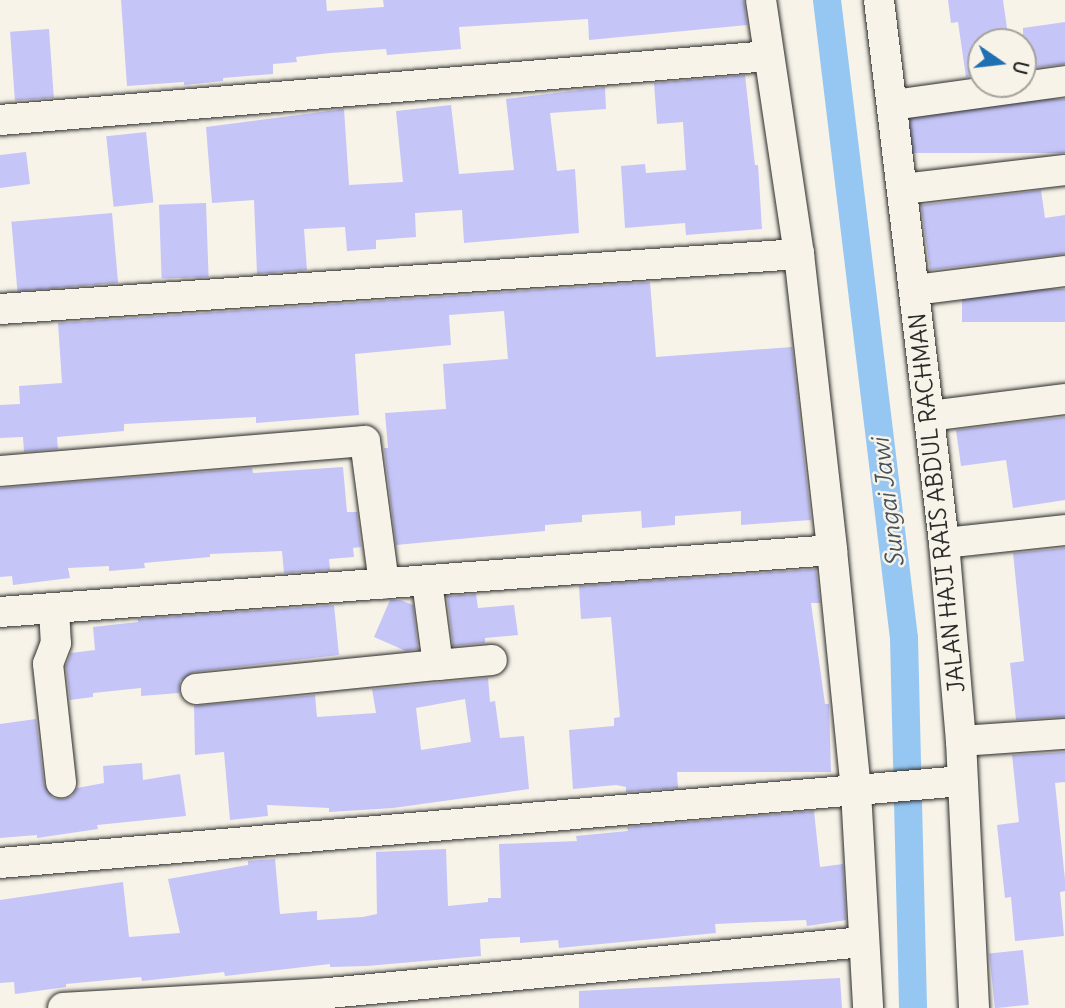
<!DOCTYPE html>
<style>
body{margin:0}
#map{position:relative;width:1065px;height:1008px;overflow:hidden;background:#f7f3e8;font-family:Delius,sans-serif}
div>[style]{position:absolute}
[style*='--x']{left:calc(var(--x)*1px);top:calc(var(--y)*1px);width:calc(var(--w)*1px);rotate:calc(var(--a)*1deg)}
.canal>*{height:28px;margin:-14px;padding:0 14px;transform-origin:14px;border-radius:14px;background:#96c7f2}
.building>*{inset:0;background:#c5c5f8;transform-origin:0 0}
.roads{filter:drop-shadow(0 0 2px #2b2b2b) drop-shadow(0 0 2px #2b2b2b)}
.minor>*{height:30px;margin:-15px;padding:0 15px;transform-origin:15px;border-radius:15px;background:#f7f3e8}
span{translate:-50% -50%;white-space:nowrap;text-align:center;line-height:1.15;-webkit-text-stroke:5px #f7f3e8;paint-order:stroke}
.street-label{font-size:23px;color:#2b2b2b}
.water-label{font-size:24px;color:#46525d;font-style:italic}
.north{position:absolute;left:967px;top:28px;width:70px;height:70px;box-sizing:border-box;background:#f7f3e8;border:2px solid #a5a39c;border-radius:50%;rotate:104deg;font-size:19px;font-weight:700;line-height:28px;text-align:center;color:#2b2b2b}
.north::after{content:'';display:block;margin:auto;width:24px;height:32px;background:#1f6fb2;clip-path:polygon(50% 0,100% 100%,50% 72%,0 100%)}
</style>
<div id="map">
<div class="canal">
<i style="--x:827;--y:0;--w:643;--a:83.12"></i>
<i style="--x:904;--y:638;--w:370;--a:88.6"></i>
</div>
<div class="building">
<i style="clip-path:polygon(121px 0,326px 0,327px 11px,384px 7px,383px 0,744px 0,747px 25px,589px 40px,588px 19px,459px 27px,461px 49px,387px 55px,386px 49px,330px 53px,296px 57px,297px 62px,273px 64px,273px 74px,223px 78px,223px 81px,184px 85px,184px 82px,127px 86px)"></i>
<i style="clip-path:polygon(948px 0,1003px 0,1009px 42px,981px 42px,981px 75px,966px 77px,958px 22px,951px 23px)"></i>
<i style="clip-path:polygon(1065px 22px,1065px 64px,1023px 69px,1023px 28px)"></i>
<i style="left:49px;top:29px;width:69px;height:39px;rotate:86deg"></i>
<i style="clip-path:polygon(745px 75px,755px 165px,758px 165px,762px 229px,686px 235px,685px 223px,625px 228px,621px 166px,645px 164px,646px 173px,686px 170px,683px 122px,657px 124px,654px 83px)"></i>
<i style="clip-path:polygon(605px 87px,606px 109px,550px 113px,557px 171px,575px 169px,579px 233px,464px 243px,462px 210px,415px 213px,416px 237px,376px 240px,376px 249px,347px 251px,345px 227px,304px 229px,307px 270px,257px 274px,254px 200px,212px 203px,206px 127px,344px 109px,349px 185px,403px 182px,396px 111px,451px 105px,459px 174px,514px 170px,506px 99px)"></i>
<i style="left:1065px;top:99px;width:54px;height:155px;rotate:90deg"></i>
<i style="left:146px;top:132px;width:71px;height:40px;rotate:84deg"></i>
<i style="clip-path:polygon(26px 152px,30px 184px,0 188px,0 155px)"></i>
<i style="clip-path:polygon(1041px 190px,1045px 218px,1065px 215px,1065px 254px,930px 270px,921px 205px)"></i>
<i style="left:206px;top:203px;width:74px;height:47px;rotate:88deg"></i>
<i style="left:112px;top:213px;width:70px;height:101px;rotate:85deg"></i>
<i style="clip-path:polygon(650px 282px,656px 357px,792px 347px,811px 520px,741px 525px,741px 511px,675px 516px,675px 525px,642px 528px,641px 511px,582px 515px,582px 522px,545px 525px,545px 531px,396px 545px,384px 448px,388px 448px,385px 413px,446px 409px,443px 364px,508px 359px,504px 311px,449px 315px,451px 345px,355px 354px,359px 415px,256px 423px,256px 417px,124px 424px,124px 431px,57px 437px,58px 449px,24px 452px,23px 437px,0 438px,0 405px,20px 404px,19px 386px,62px 383px,58px 323px)"></i>
<i style="left:1065px;top:289px;width:33px;height:103px;rotate:90deg"></i>
<i style="clip-path:polygon(1065px 417px,1065px 500px,1013px 508px,1006px 460px,961px 466px,956px 430px)"></i>
<i style="clip-path:polygon(343px 467px,347px 512px,357px 512px,361px 547px,353px 548px,354px 557px,329px 559px,330px 570px,284px 573px,282px 551px,210px 554px,210px 557px,144px 563px,145px 568px,109px 571px,109px 566px,68px 568px,70px 578px,13px 585px,12px 576px,0 577px,0 488px,252px 468px,253px 473px)"></i>
<i style="clip-path:polygon(1065px 548px,1065px 717px,1016px 720px,1010px 663px,1024px 661px,1013px 553px)"></i>
<i style="clip-path:polygon(816px 569px,820px 603px,811px 603px,825px 704px,829px 704px,831px 772px,677px 772px,678px 788px,626px 792px,626px 787px,616px 785px,573px 789px,569px 730px,614px 726px,614px 718px,620px 717px,611px 617px,581px 619px,579px 586px)"></i>
<i style="clip-path:polygon(476px 594px,478px 608px,514px 605px,518px 635px,485px 638px,485px 643px,453px 646px,447px 596px)"></i>
<i style="clip-path:polygon(390px 600px,400px 600px,413px 605px,418px 649px,406px 651px,374px 637px)"></i>
<i style="clip-path:polygon(334px 605px,339px 655px,194px 672px,180px 681px,179px 693px,141px 696px,141px 688px,93px 693px,93px 697px,70px 700px,66px 666px,71px 653px,95px 650px,93px 627px,138px 622px,138px 619px)"></i>
<i style="clip-path:polygon(evenodd,488px 678px,490px 702px,495px 701px,500px 738px,524px 736px,529px 789px,393px 808px,329px 812px,329px 808px,267px 805px,268px 816px,230px 820px,224px 752px,195px 755px,194px 706px,315px 695px,317px 717px,376px 713px,372px 689px,488px 678px,465px 699px,471px 742px,421px 750px,416px 708px,465px 699px)"></i>
<i style="clip-path:polygon(36px 719px,44px 784px,53px 798px,64px 799px,72px 796px,77px 788px,104px 783px,103px 766px,142px 763px,143px 780px,180px 774px,186px 816px,97px 825px,98px 829px,37px 838px,37px 835px,0 838px,0 724px)"></i>
<i style="clip-path:polygon(1065px 752px,1065px 782px,1055px 783px,1065px 880px,1065px 891px,1060px 892px,1064px 936px,1015px 941px,1011px 897px,1005px 898px,997px 825px,1019px 822px,1012px 755px)"></i>
<i style="clip-path:polygon(814px 811px,820px 867px,843px 864px,846px 920px,807px 926px,806px 920px,715px 924px,716px 933px,559px 948px,558px 940px,520px 943px,520px 937px,480px 939px,481px 956px,367px 966px,330px 967px,330px 964px,225px 976px,224px 972px,142px 981px,141px 977px,66px 984px,66px 987px,15px 994px,14px 982px,0 983px,0 900px,123px 882px,129px 937px,180px 933px,168px 879px,248px 865px,248px 861px,275px 859px,280px 914px,317px 911px,317px 920px,363px 917px,377px 914px,376px 852px,446px 849px,448px 906px,488px 902px,488px 898px,501px 898px,499px 844px,577px 841px,576px 836px,628px 831px,627px 827px)"></i>
<i style="left:1023px;top:950px;width:55px;height:34px;rotate:84deg"></i>
<i style="clip-path:polygon(840px 978px,842px 1008px,579px 1008px,579px 991px)"></i>
</div>
<div class="roads">
<div class="minor">
<i style="--x:761;--y:0;--w:257;--a:81.5"></i>
<i style="--x:799;--y:254;--w:298;--a:83.6"></i>
<i style="--x:832;--y:550;--w:242;--a:84.3"></i>
<i style="--x:856;--y:791;--w:217;--a:86.8"></i>
<i style="--x:879;--y:0;--w:547;--a:83.17"></i>
<i style="--x:944;--y:543;--w:199;--a:85.1"></i>
<i style="--x:961;--y:741;--w:267;--a:87.2"></i>
<i style="--x:893;--y:105;--w:174;--a:-7.9"></i>
<i style="--x:0;--y:120;--w:771;--a:-4.76"></i>
<i style="--x:903;--y:189;--w:163;--a:-6.7"></i>
<i style="--x:915;--y:290;--w:151;--a:-7.2"></i>
<i style="--x:0;--y:309;--w:801;--a:-3.94"></i>
<i style="--x:929;--y:416;--w:137;--a:-7.1"></i>
<i style="--x:0;--y:471;--w:366;--a:-4.7"></i>
<i style="--x:365;--y:441;--w:144;--a:82.4"></i>
<i style="--x:944;--y:543;--w:122;--a:-6.1"></i>
<i style="--x:54;--y:608;--w:35;--a:87"></i>
<i style="--x:56;--y:643;--w:22;--a:111"></i>
<i style="--x:48;--y:664;--w:119;--a:83.7"></i>
<i style="--x:0;--y:612;--w:834;--a:-4.26"></i>
<i style="--x:438;--y:665;--w:54;--a:-5.3"></i>
<i style="--x:196;--y:689;--w:243;--a:-5.7"></i>
<i style="--x:438;--y:665;--w:85;--a:-97.5"></i>
<i style="--x:961;--y:741;--w:104;--a:-3.9"></i>
<i style="--x:0;--y:863;--w:966;--a:-4.87"></i>
<i style="--x:63;--y:1008;--w:266;--a:-3.2"></i>
<i style="--x:329;--y:993;--w:536;--a:-5.46"></i>
</div>
</div>
<div class="street-label">
<span style="left:937px;top:503px;rotate:-96deg">JALAN HAJI RAIS ABDUL RACHMAN</span>
</div>
<div class="water-label">
<span style="left:888px;top:503px;rotate:-97deg">Sungai Jawi</span>
</div>
<div class="north">U</div>
</div>
